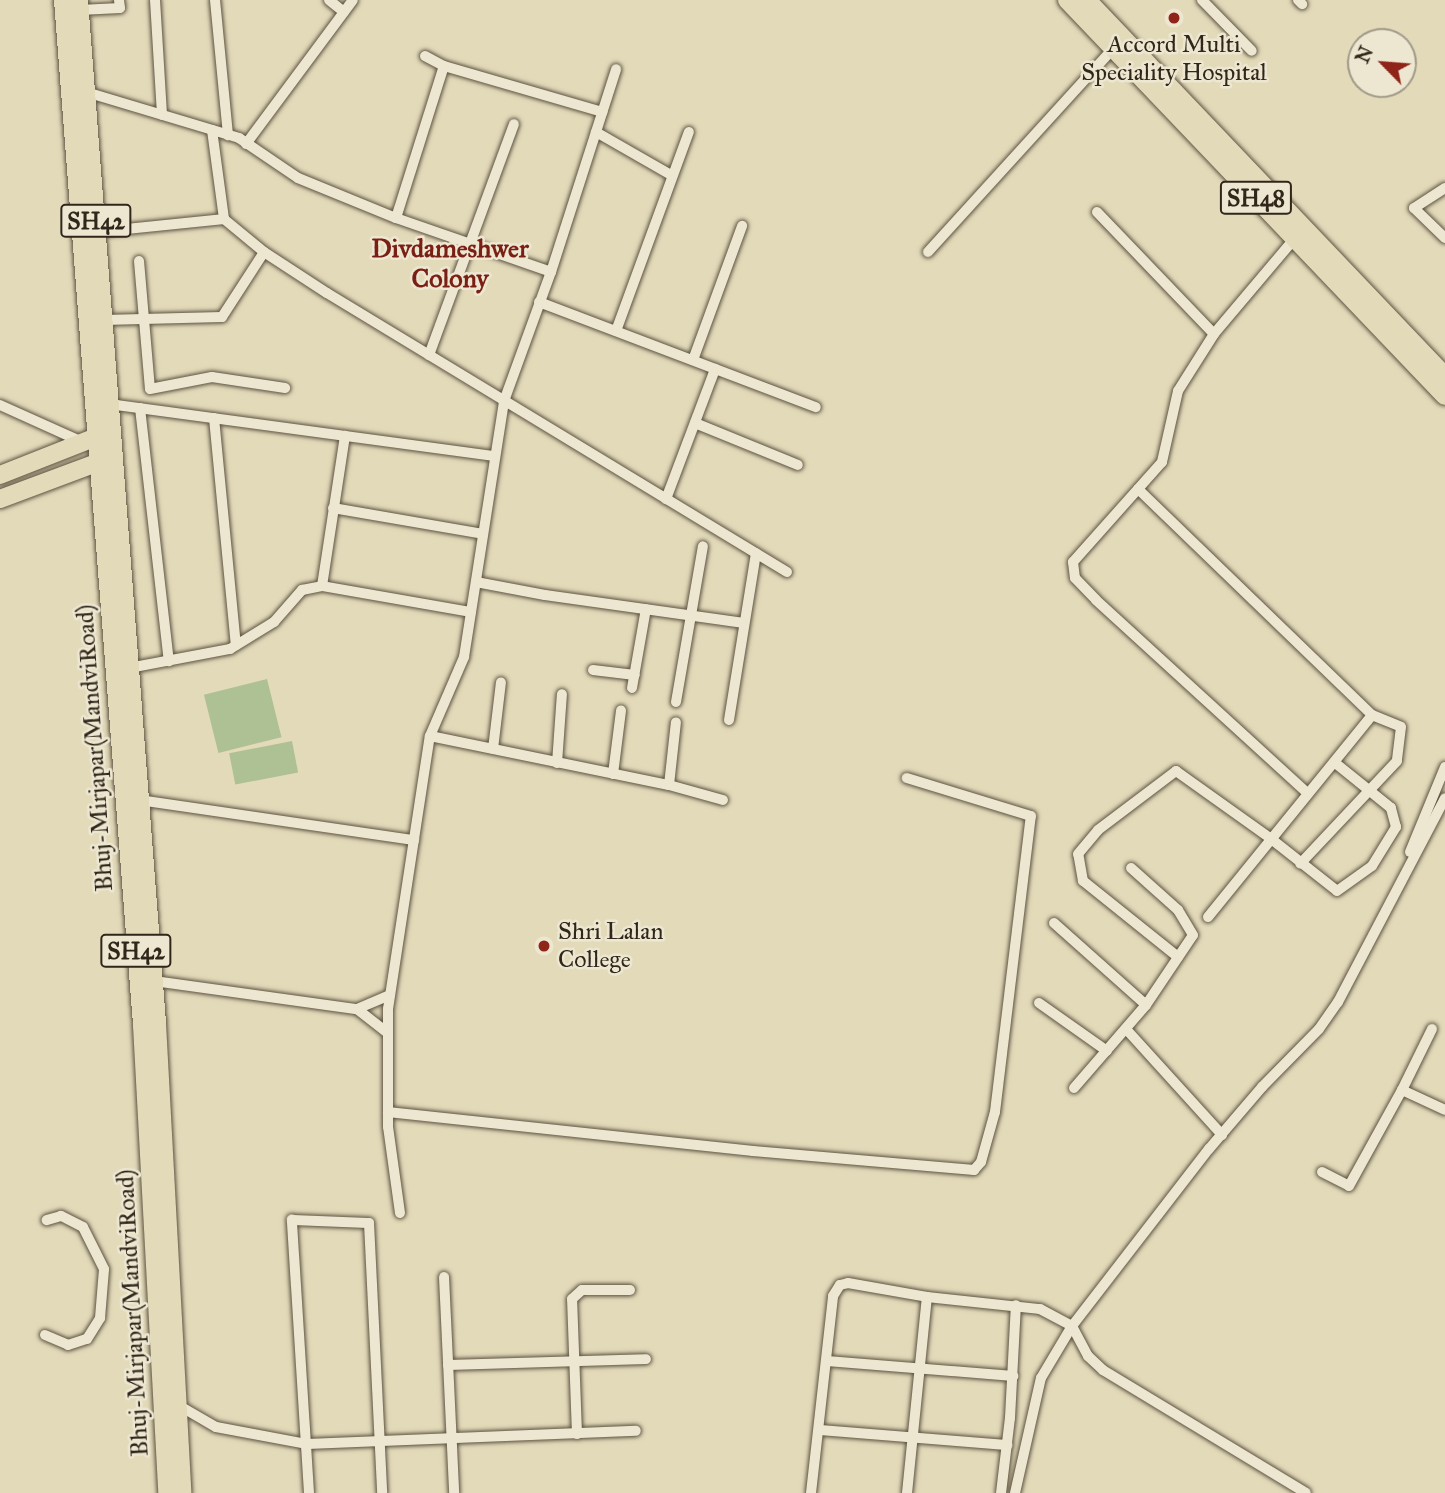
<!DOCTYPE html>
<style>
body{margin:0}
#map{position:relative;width:1445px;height:1493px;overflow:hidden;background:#e3daba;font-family:"IM FELL Great Primer",serif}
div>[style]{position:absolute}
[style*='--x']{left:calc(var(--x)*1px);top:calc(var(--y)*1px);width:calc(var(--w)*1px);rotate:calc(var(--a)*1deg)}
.green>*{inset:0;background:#aec194;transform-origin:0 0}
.roads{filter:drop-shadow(0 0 2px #5d5341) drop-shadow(0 0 2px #5d5341)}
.street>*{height:10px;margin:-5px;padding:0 5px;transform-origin:5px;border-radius:5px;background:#ede7d2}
.primary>*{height:18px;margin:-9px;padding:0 9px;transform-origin:9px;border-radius:9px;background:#e3daba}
.dots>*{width:19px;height:19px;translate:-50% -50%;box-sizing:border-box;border:4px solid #ede7d2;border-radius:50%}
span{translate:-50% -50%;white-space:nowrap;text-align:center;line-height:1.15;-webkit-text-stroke:5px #ede7d2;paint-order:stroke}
.shield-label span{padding:2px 5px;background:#ede7d2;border:2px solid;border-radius:5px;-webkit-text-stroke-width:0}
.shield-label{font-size:23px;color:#302619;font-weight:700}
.poi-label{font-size:24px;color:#302619}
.left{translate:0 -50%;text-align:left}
.street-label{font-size:24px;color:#302619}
.neighbourhood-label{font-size:26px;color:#7a1f14;font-weight:700}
.north{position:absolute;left:1347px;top:28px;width:70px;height:70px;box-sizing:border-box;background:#ede7d2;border:2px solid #a19a88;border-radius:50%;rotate:295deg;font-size:19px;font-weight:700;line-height:28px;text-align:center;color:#302619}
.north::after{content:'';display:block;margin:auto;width:24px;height:32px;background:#8f2418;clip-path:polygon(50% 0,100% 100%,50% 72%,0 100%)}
</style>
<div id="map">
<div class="green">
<i style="left:267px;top:679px;width:60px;height:65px;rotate:76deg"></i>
<i style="left:292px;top:741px;width:32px;height:64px;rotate:79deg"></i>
</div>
<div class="roads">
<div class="street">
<i style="--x:155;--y:0;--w:115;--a:86.5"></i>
<i style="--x:215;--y:0;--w:136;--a:84.5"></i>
<i style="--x:329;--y:0;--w:19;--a:39"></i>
<i style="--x:1202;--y:0;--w:71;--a:45.6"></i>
<i style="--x:1298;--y:0;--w:6;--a:45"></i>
<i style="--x:80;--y:10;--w:40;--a:-2.9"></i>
<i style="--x:120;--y:8;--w:8;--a:-97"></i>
<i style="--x:425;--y:56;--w:21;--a:28"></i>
<i style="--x:444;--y:66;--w:165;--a:16.2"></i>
<i style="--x:86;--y:92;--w:160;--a:16.7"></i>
<i style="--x:239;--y:138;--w:71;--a:34.1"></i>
<i style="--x:298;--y:178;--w:106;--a:22.2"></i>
<i style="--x:396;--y:218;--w:164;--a:19.2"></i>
<i style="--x:212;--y:130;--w:90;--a:82.3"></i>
<i style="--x:596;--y:132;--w:86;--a:29.8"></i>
<i style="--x:246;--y:144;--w:179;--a:-53.4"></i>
<i style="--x:1445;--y:188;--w:37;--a:147"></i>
<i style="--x:1414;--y:208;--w:43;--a:44.1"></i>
<i style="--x:1097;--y:212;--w:169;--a:46.2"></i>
<i style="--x:396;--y:218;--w:159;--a:-72.5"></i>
<i style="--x:97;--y:232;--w:128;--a:-5.8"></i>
<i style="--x:224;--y:219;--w:52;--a:39.5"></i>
<i style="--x:264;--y:252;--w:75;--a:33.1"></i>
<i style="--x:327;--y:293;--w:538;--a:31.24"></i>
<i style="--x:1295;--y:238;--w:126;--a:130.2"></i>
<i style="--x:1214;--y:334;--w:67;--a:122.3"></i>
<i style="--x:1178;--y:391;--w:73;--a:102.7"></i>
<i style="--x:1162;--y:462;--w:134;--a:131.7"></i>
<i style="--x:1073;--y:562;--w:16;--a:83"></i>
<i style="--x:1075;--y:578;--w:30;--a:46"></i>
<i style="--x:1096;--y:600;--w:286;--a:42.4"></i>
<i style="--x:928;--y:252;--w:275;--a:-47.7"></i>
<i style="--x:139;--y:261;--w:128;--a:85.1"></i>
<i style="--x:150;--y:389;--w:63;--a:-11"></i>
<i style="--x:212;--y:377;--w:74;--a:8.6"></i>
<i style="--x:539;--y:302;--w:296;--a:20.8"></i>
<i style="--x:103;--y:320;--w:119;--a:-1.4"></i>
<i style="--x:222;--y:317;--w:77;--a:-57.1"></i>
<i style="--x:616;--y:331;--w:212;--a:-69.9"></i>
<i style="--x:429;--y:355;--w:246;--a:-69.8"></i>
<i style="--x:693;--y:360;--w:143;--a:-69.9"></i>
<i style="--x:109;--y:404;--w:389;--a:7.7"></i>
<i style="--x:0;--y:405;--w:88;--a:24.2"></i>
<i style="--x:140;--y:408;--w:255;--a:83.5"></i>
<i style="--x:214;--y:418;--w:228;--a:84.5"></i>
<i style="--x:695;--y:423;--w:111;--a:22.2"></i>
<i style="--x:1138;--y:489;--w:325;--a:44"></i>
<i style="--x:666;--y:499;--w:139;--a:-69.3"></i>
<i style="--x:333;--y:508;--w:152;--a:9.8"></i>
<i style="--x:476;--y:582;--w:70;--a:10.7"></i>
<i style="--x:545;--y:595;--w:201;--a:8"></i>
<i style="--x:322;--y:586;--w:152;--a:-81.3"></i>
<i style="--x:129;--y:668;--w:103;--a:-10.7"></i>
<i style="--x:230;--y:649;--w:52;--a:-31.5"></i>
<i style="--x:274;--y:622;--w:43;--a:-48.8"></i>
<i style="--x:302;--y:590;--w:20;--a:-11"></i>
<i style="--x:322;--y:586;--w:151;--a:9.9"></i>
<i style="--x:593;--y:670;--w:42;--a:6.8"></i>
<i style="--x:632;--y:688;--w:80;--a:-80"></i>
<i style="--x:676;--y:702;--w:158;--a:-80.2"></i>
<i style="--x:729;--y:720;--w:169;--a:-80.8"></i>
<i style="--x:430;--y:736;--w:244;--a:11.6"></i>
<i style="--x:669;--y:785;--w:56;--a:15.5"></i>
<i style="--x:493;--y:749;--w:67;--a:-83.2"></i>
<i style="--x:557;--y:763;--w:69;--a:-85.9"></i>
<i style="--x:613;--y:774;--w:64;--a:-82.8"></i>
<i style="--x:669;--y:785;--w:63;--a:-83.7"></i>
<i style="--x:139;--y:800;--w:278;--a:8.3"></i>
<i style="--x:1410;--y:852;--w:92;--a:-67.6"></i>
<i style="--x:1208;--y:917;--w:260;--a:-50.9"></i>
<i style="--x:1372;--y:715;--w:31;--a:22"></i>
<i style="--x:1401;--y:727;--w:34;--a:97"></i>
<i style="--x:1397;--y:761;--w:141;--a:133.3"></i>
<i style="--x:1054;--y:923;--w:123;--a:41.7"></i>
<i style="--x:1178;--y:957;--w:122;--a:-141.3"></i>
<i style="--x:1083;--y:881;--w:27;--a:-100"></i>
<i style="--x:1078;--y:854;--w:31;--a:-50"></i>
<i style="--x:1098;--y:830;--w:98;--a:-37.1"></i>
<i style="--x:1176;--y:771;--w:115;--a:35.5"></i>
<i style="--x:1270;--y:838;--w:85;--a:38.3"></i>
<i style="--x:1337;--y:891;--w:43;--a:-35.5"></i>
<i style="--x:1372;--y:866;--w:46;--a:-58.4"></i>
<i style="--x:1396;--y:827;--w:20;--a:-105"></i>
<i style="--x:1391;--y:808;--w:73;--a:-141.1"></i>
<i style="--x:154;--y:981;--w:205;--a:7.9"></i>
<i style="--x:357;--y:1009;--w:39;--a:38"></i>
<i style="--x:1039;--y:1003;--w:83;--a:35.2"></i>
<i style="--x:357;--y:1009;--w:36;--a:-23"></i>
<i style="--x:1126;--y:1029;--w:143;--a:47.8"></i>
<i style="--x:1074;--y:1088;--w:110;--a:-49.1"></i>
<i style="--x:1146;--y:1005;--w:84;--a:-56.1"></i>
<i style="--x:1193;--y:935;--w:29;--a:-121"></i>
<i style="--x:1178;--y:910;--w:63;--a:-138.2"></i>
<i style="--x:1402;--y:1090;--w:68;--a:-63.8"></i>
<i style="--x:388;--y:1112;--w:367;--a:6.1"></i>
<i style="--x:753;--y:1151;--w:222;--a:4.9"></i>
<i style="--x:974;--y:1170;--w:11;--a:-49"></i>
<i style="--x:981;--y:1162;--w:52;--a:-74.4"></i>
<i style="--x:995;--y:1112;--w:298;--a:-83.1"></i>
<i style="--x:1031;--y:816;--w:130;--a:-163"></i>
<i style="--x:1322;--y:1172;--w:30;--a:27"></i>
<i style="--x:1349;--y:1186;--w:110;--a:-61.1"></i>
<i style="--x:1402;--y:1090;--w:47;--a:24.9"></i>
<i style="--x:400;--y:1213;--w:87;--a:-97.9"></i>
<i style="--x:388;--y:1127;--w:118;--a:-90"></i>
<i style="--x:388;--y:1009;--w:276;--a:-81.3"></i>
<i style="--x:430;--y:736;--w:86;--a:-66.7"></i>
<i style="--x:464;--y:657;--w:259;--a:-81.1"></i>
<i style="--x:504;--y:401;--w:137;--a:-70"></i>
<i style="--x:551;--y:272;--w:213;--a:-72.2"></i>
<i style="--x:444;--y:1277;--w:216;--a:87.3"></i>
<i style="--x:45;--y:1335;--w:25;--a:23"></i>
<i style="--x:68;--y:1345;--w:20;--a:-18"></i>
<i style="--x:87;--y:1339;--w:25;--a:-58"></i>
<i style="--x:100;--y:1318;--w:49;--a:-85.3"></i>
<i style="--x:104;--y:1269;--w:47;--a:-116.6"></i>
<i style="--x:83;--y:1227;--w:25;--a:-153"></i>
<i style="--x:61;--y:1216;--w:15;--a:164"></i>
<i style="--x:827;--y:1361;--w:187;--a:4.6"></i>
<i style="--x:448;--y:1365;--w:198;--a:-1.7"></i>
<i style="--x:178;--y:1405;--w:44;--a:30.1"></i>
<i style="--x:216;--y:1427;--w:93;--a:10.6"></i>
<i style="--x:307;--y:1444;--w:329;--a:-2.3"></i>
<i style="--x:819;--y:1430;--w:189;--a:4.6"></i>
<i style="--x:577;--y:1434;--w:135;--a:-92.1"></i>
<i style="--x:572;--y:1299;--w:13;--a:-42"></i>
<i style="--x:582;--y:1290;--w:48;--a:0"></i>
<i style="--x:309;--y:1493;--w:274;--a:-93.6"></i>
<i style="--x:292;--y:1220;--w:77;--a:2.2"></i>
<i style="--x:369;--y:1223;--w:270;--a:87.2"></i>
<i style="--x:811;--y:1493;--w:198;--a:-83.6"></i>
<i style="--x:833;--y:1296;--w:13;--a:-58"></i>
<i style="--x:840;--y:1285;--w:8;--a:-14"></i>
<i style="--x:848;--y:1283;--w:80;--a:10"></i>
<i style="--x:927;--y:1297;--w:114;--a:6.1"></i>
<i style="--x:1040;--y:1309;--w:36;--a:28"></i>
<i style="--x:1072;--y:1326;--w:34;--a:62"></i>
<i style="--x:1088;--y:1356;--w:21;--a:43"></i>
<i style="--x:1103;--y:1370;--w:237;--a:31.2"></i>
<i style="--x:907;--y:1493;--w:197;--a:-84.2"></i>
<i style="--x:1001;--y:1493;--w:76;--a:-83.2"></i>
<i style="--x:1010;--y:1418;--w:113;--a:-87"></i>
<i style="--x:1015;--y:1493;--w:118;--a:-77.3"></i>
<i style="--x:1041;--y:1378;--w:61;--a:-59.2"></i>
<i style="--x:1072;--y:1326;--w:224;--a:-52.3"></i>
<i style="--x:1209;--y:1149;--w:82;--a:-49.5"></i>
<i style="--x:1262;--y:1087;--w:81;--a:-45.5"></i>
<i style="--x:1319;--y:1029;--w:33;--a:-55"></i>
<i style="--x:1338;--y:1002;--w:230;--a:-62.3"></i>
</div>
<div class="primary">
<i style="--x:63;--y:0;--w:1028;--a:85.59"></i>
<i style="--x:142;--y:1025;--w:469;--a:86.9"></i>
<i style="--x:79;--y:0;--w:1027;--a:85.64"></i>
<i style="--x:157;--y:1024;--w:470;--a:86.9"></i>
<i style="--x:1067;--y:0;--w:547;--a:46.33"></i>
<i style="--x:1087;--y:0;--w:519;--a:46.4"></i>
<i style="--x:0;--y:475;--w:112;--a:-21.5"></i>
<i style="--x:0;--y:499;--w:114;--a:-20.5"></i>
</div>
</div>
<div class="dots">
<i style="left:1174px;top:18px;background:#8f2418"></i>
<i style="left:544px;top:946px;background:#8f2418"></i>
</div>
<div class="shield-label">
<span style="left:1256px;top:198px">SH48</span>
<span style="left:96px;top:221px">SH42</span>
<span style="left:136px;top:951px">SH42</span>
</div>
<div class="poi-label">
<span style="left:1174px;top:59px">Accord Multi<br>Speciality Hospital</span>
<span class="left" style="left:558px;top:946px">Shri Lalan<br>College</span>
</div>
<div class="street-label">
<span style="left:95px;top:748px;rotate:-94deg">Bhuj-Mirjapar(MandviRoad)</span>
<span style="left:133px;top:1313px;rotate:-93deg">Bhuj-Mirjapar(MandviRoad)</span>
</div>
<div class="neighbourhood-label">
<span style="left:450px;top:264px">Divdameshwer<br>Colony</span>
</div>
<div class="north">N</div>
</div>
